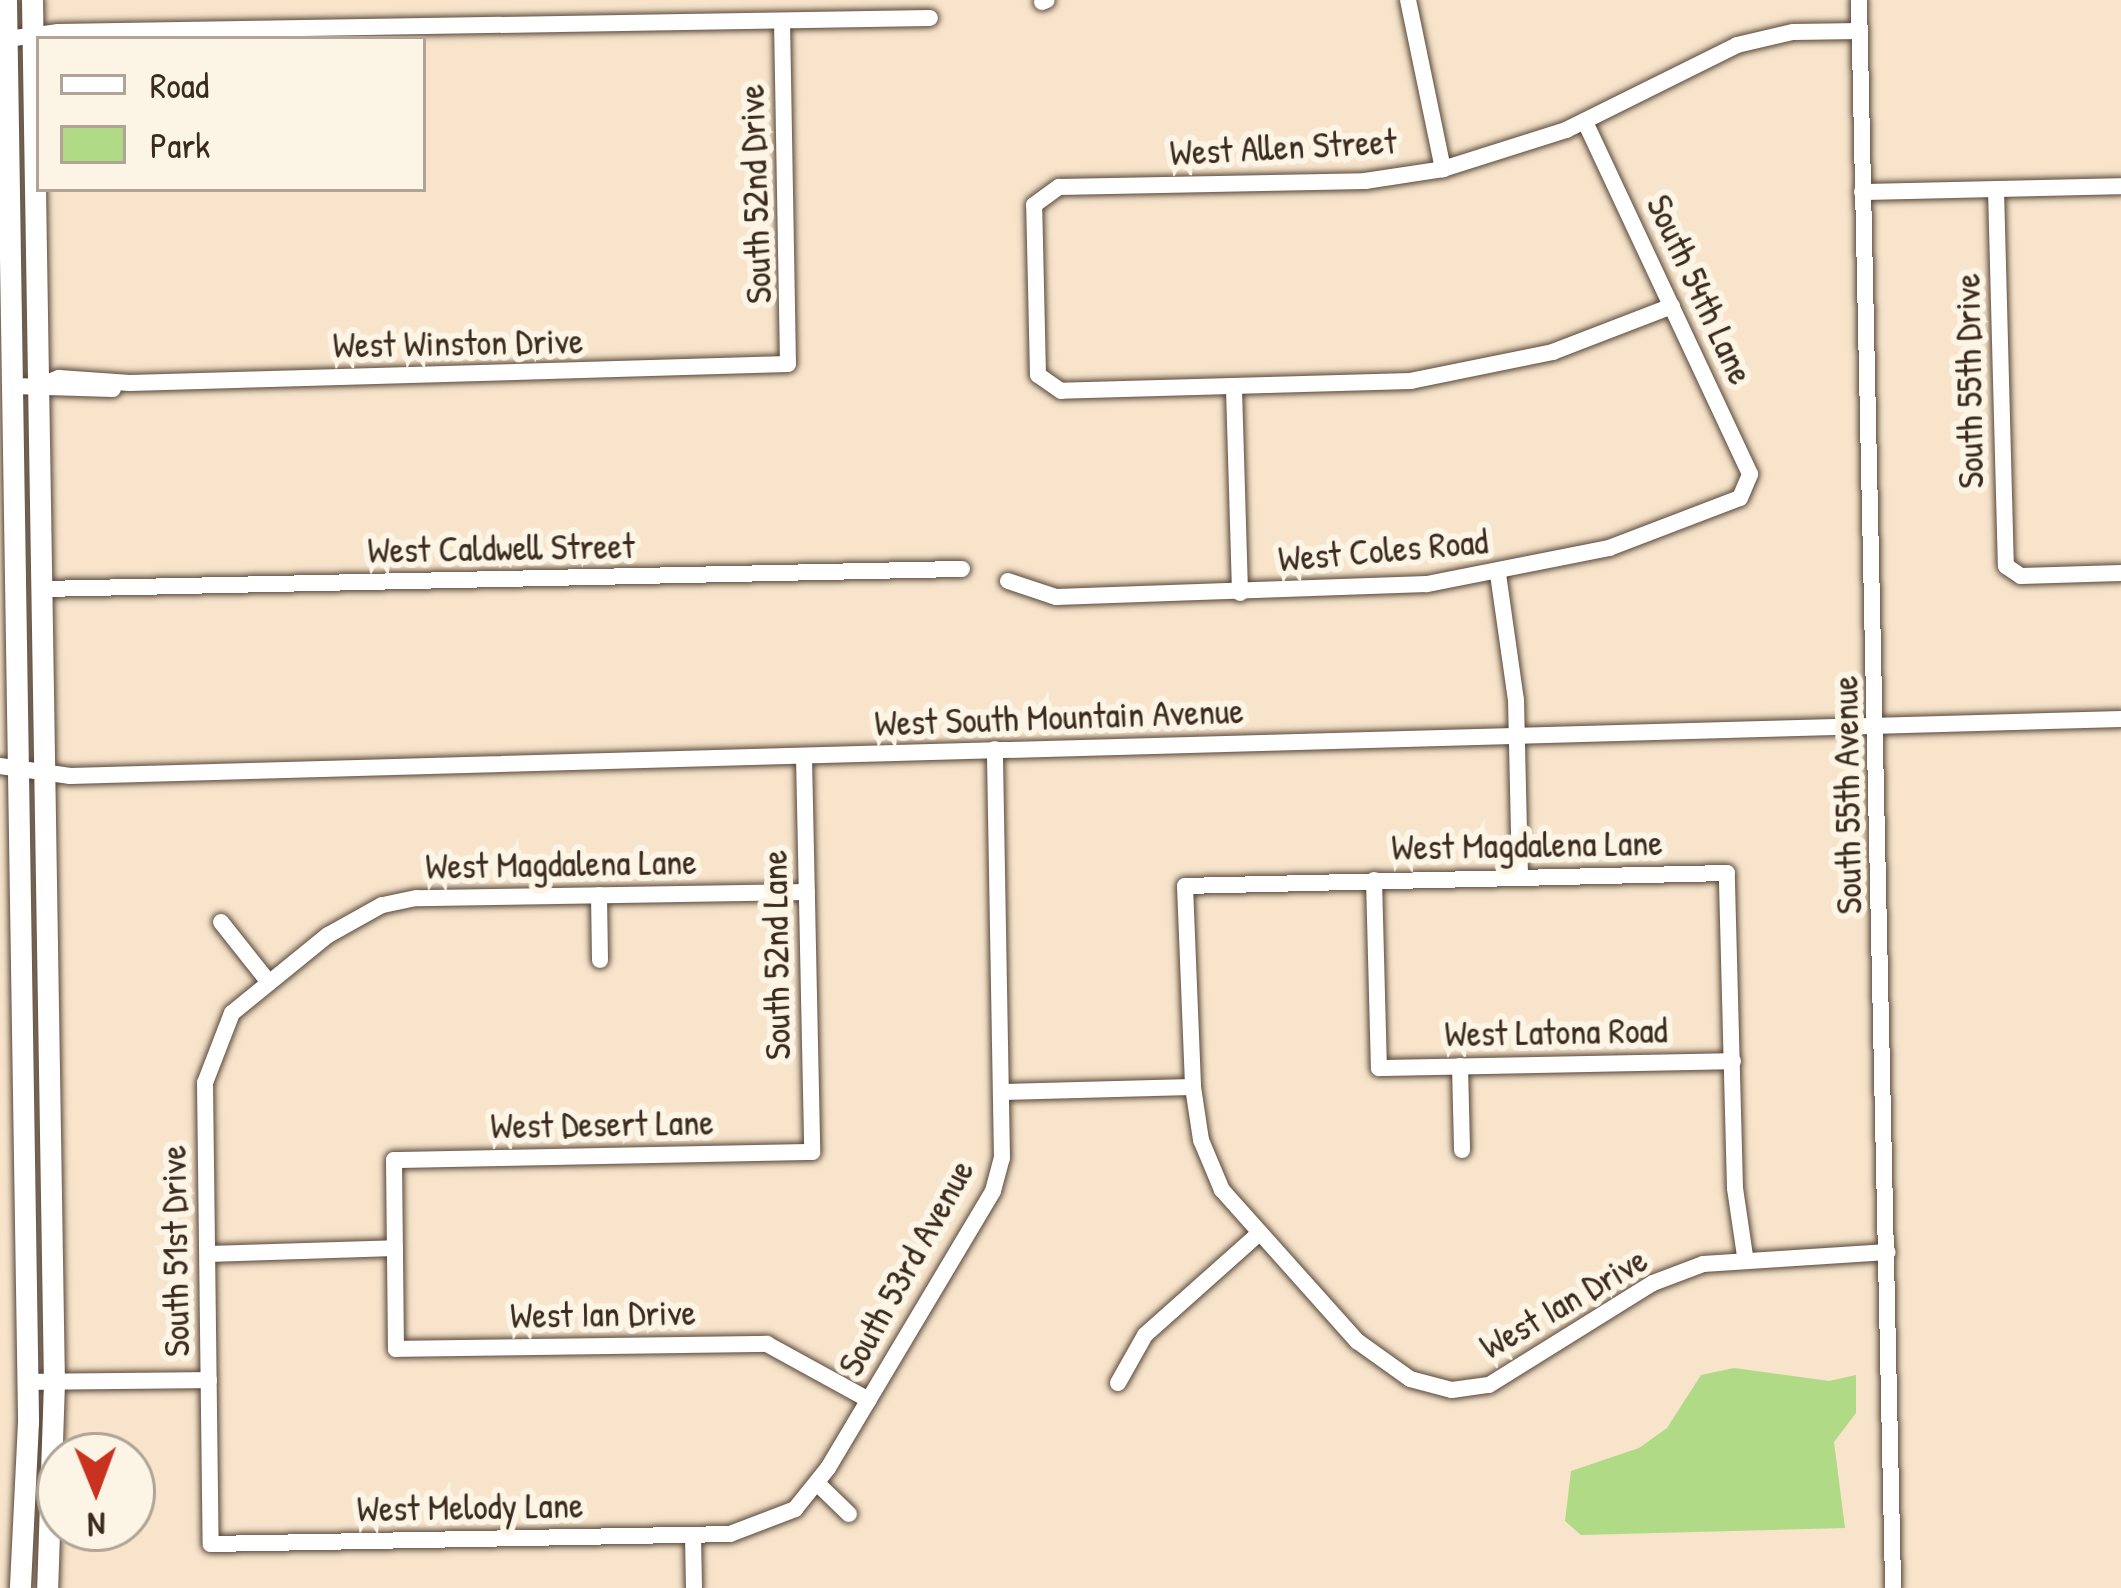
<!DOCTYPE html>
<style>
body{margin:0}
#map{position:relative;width:2121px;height:1588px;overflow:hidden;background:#f7e4cb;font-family:"Patrick Hand",sans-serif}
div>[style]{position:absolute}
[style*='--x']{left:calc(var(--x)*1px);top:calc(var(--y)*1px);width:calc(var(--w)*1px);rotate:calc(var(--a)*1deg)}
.green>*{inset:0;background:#b0da86}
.roads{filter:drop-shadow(0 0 3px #574638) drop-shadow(0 0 3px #574638)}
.minor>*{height:16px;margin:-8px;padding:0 8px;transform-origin:8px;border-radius:8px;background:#fff}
.major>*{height:21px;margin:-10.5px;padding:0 10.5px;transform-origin:10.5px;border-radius:10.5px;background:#fff}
span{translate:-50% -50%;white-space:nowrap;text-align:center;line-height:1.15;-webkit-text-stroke:12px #fcf5e5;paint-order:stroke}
.street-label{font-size:36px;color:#3b2a1e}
.legend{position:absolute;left:36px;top:36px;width:390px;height:156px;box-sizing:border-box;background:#fcf5e5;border:3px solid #afa495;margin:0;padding:15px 21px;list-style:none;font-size:36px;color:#3b2a1e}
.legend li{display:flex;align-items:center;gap:24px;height:60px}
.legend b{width:60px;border:3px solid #afa495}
.north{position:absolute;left:36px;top:1432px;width:120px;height:120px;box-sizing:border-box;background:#fcf5e5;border:3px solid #afa495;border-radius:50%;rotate:179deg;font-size:33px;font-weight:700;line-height:48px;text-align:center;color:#3b2a1e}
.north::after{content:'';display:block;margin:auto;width:42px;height:54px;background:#c8321e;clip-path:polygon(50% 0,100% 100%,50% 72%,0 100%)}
</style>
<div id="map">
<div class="green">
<i style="clip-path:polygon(1734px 1368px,1829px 1381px,1856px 1375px,1856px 1413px,1834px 1442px,1845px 1528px,1581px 1535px,1565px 1521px,1571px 1471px,1639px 1448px,1667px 1428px,1701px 1375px)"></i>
</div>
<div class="roads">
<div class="minor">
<i style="--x:1408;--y:0;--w:173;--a:78.3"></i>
<i style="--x:1859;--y:0;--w:1588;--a:88.77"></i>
<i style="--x:1042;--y:2;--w:5;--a:-22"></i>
<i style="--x:0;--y:40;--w:59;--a:-7.9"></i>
<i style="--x:58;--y:32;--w:872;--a:-0.92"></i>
<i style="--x:1996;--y:189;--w:377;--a:88.5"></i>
<i style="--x:2006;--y:566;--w:18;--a:34"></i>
<i style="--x:2021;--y:576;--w:100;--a:-1.7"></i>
<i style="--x:1862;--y:192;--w:259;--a:-1.3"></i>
<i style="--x:1672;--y:306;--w:128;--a:158.9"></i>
<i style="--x:1553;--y:352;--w:145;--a:168.5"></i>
<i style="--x:1411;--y:381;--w:350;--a:178.4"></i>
<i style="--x:1061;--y:391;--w:28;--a:-145"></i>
<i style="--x:1038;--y:375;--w:170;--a:-91.3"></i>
<i style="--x:1034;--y:205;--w:31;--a:-36"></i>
<i style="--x:1059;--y:187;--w:306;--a:-1.1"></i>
<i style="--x:1365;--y:181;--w:79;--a:-8.7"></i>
<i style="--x:1443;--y:169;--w:129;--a:-17.6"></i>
<i style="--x:1566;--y:130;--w:191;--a:-26.4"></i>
<i style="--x:1737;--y:45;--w:57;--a:-13.1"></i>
<i style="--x:1793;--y:32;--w:67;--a:-0.9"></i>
<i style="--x:13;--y:386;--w:100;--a:1.7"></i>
<i style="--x:39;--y:386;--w:22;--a:-22"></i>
<i style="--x:59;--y:378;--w:71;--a:4"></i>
<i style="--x:130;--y:383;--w:658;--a:-1.65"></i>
<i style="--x:788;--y:364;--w:342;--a:-91"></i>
<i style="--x:1234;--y:389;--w:204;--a:88.3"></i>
<i style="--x:1498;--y:574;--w:127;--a:81.9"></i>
<i style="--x:1516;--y:700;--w:176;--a:88.7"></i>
<i style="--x:1008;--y:581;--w:51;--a:18.4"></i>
<i style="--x:1056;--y:597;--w:371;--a:-2"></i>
<i style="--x:1427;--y:584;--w:186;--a:-11.2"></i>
<i style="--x:1609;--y:548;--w:140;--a:-20.9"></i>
<i style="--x:1740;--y:498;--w:26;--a:-67"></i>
<i style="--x:1750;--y:474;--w:390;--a:-115.1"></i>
<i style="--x:42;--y:589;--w:920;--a:-1.25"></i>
<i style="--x:804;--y:757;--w:395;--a:88.8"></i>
<i style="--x:812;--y:1152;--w:418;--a:178.9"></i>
<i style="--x:394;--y:1160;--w:189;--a:89.4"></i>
<i style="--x:396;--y:1349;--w:371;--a:-0.8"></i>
<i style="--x:767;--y:1344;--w:116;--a:28.8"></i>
<i style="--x:0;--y:766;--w:71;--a:8.1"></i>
<i style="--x:70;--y:776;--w:2052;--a:-1.59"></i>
<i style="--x:1374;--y:880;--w:188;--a:88.5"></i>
<i style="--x:1379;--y:1068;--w:354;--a:-1.1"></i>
<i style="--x:807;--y:892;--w:391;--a:179.1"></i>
<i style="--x:416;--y:898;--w:35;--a:168"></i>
<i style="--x:382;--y:905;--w:62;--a:150.9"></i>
<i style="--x:328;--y:935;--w:124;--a:140.9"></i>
<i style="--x:232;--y:1013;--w:75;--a:111.1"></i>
<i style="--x:205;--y:1083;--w:461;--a:89.3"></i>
<i style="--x:211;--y:1544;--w:519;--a:-1.1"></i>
<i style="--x:730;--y:1534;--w:70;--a:-21"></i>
<i style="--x:795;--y:1509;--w:53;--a:-51.2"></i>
<i style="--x:828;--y:1468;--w:322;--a:-59.2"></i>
<i style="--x:993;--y:1191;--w:34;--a:-75"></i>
<i style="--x:1002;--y:1158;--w:409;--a:-91"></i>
<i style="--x:599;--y:895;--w:65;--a:89.1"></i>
<i style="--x:221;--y:922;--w:74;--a:51.6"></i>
<i style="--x:1460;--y:1066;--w:84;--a:88.6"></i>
<i style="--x:1002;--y:1092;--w:191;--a:-1.5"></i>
<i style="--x:208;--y:1254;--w:187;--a:-1.8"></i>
<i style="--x:1745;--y:1256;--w:69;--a:-98.4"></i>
<i style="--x:1735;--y:1188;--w:315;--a:-91.5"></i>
<i style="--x:1727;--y:873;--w:542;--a:178.63"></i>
<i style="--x:1185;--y:886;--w:201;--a:87.7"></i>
<i style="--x:1193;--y:1087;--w:54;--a:81.4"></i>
<i style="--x:1201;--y:1140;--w:54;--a:67.2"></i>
<i style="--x:1222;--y:1190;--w:203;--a:48.2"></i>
<i style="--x:1357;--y:1341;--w:65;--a:35.6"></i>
<i style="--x:1410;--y:1379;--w:43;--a:14.7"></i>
<i style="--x:1452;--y:1390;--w:37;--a:-8"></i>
<i style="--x:1489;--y:1385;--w:193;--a:-31.9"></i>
<i style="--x:1653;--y:1283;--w:53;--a:-20.8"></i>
<i style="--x:1703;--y:1264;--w:185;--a:-3.7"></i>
<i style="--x:27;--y:1382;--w:182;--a:-0.6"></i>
<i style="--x:1118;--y:1383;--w:55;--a:-60.6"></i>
<i style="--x:1145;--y:1335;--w:149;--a:-41.7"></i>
<i style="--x:818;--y:1484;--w:43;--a:44.1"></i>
<i style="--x:693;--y:1536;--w:52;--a:88.9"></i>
</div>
<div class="major">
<i style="--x:6;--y:0;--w:1422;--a:89.11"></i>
<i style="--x:28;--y:1422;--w:166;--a:92.8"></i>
<i style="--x:32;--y:0;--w:1382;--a:89.09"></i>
<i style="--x:54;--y:1382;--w:206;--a:91.9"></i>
</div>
</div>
<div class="street-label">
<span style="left:1283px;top:146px;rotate:-3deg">West Allen Street</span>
<span style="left:754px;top:194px;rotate:-92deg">South 52nd Drive</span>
<span style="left:1701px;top:289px;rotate:65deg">South 54th Lane</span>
<span style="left:458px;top:342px;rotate:-1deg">West Winston Drive</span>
<span style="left:1968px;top:381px;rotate:-91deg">South 55th Drive</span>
<span style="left:501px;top:547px;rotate:-1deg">West Caldwell Street</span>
<span style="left:1383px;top:549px;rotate:-5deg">West Coles Road</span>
<span style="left:1059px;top:716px;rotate:-2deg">West South Mountain Avenue</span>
<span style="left:1846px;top:795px;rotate:-91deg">South 55th Avenue</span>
<span style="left:1527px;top:844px;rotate:-1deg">West Magdalena Lane</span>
<span style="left:561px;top:863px;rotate:-1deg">West Magdalena Lane</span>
<span style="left:775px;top:955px;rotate:-91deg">South 52nd Lane</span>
<span style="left:1556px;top:1031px;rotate:-1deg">West Latona Road</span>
<span style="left:602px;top:1123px;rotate:-1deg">West Desert Lane</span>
<span style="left:174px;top:1251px;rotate:-91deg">South 51st Drive</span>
<span style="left:905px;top:1267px;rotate:-61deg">South 53rd Avenue</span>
<span style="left:1563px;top:1302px;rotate:-30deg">West Ian Drive</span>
<span style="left:603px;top:1313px;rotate:-1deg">West Ian Drive</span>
<span style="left:470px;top:1506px;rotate:-1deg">West Melody Lane</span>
</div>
<ul class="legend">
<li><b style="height:15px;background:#fff"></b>Road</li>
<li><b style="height:33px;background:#b0da86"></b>Park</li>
</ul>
<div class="north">N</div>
</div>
